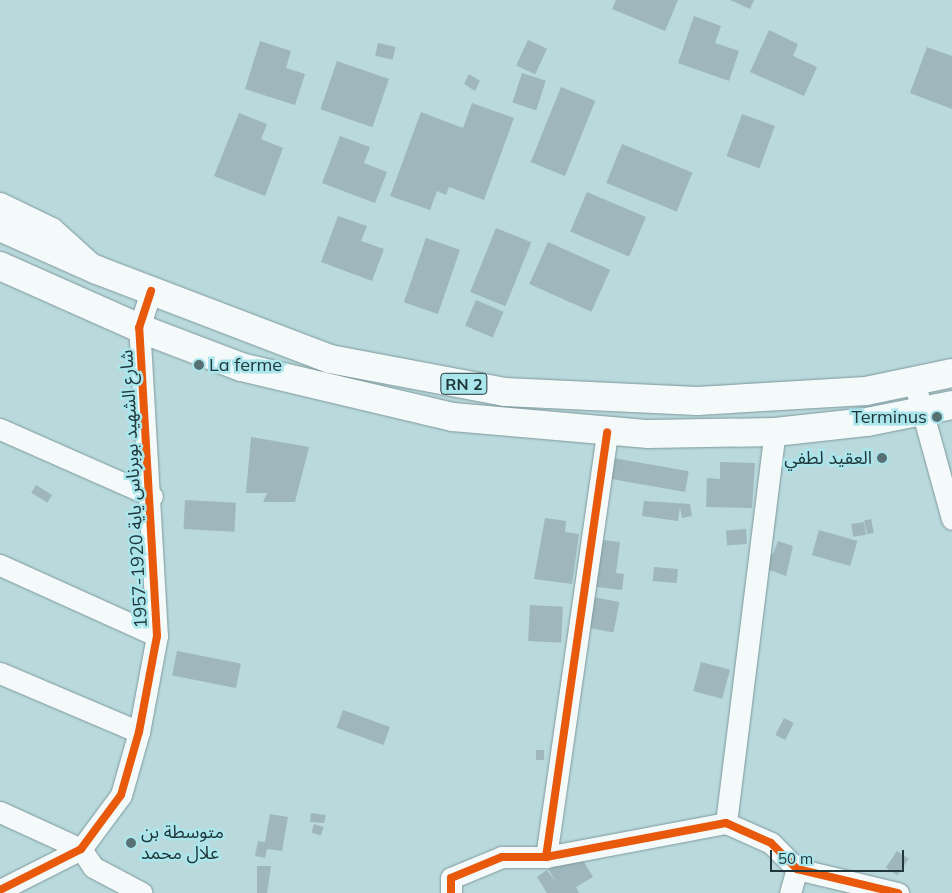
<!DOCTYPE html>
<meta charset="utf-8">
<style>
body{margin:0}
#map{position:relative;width:952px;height:893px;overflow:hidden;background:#b9d9dd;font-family:Mulish,"Noto Sans Arabic",sans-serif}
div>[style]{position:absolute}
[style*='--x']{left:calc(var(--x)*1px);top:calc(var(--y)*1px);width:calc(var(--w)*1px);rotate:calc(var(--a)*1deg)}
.building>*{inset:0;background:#9eb6bc;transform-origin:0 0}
.roads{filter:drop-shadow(0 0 1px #7e989a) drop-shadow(0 0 1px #7e989a)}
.minor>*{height:21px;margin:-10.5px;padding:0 10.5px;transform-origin:10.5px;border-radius:10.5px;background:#f4f9fa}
.trunk>*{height:28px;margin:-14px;padding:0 14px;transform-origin:14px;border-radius:14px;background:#f4f9fa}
.cycleway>*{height:8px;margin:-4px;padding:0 4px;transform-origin:4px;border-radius:4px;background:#e8590c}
.dots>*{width:14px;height:14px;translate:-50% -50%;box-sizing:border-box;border:2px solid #aae6ec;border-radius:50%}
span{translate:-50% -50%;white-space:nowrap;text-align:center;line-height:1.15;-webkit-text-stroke:5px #aae6ec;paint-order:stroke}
.shield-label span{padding:1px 4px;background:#aae6ec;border:1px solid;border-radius:4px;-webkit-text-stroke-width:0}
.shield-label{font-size:16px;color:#20383b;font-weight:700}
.poi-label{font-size:18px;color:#20383b}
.left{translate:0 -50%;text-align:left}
.right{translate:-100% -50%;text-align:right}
.street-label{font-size:18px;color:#20383b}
.scale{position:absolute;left:770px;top:850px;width:134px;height:22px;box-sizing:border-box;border:2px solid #20383b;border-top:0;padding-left:6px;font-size:15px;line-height:18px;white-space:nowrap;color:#20383b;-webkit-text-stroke:4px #aae6ec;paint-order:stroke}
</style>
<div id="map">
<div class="building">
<i style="clip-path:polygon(616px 0,678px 0,665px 31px,612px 9px)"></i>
<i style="clip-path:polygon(730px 0,754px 0,750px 9px)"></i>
<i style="clip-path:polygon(694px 16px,721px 26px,715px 43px,739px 51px,729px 81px,678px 63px)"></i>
<i style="clip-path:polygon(769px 30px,798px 44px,793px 56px,817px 67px,804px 96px,750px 72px)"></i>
<i style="left:528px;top:40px;width:21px;height:28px;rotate:25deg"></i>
<i style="clip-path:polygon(260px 41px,291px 51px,286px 68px,305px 74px,295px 105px,245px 89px)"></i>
<i style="left:378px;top:43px;width:18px;height:13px;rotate:13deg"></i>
<i style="clip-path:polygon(927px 47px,952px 56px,952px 109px,910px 93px)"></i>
<i style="left:337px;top:61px;width:55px;height:51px;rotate:19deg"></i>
<i style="left:522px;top:73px;width:25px;height:31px;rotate:18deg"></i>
<i style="clip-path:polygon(469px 74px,480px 81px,475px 91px,464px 84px)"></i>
<i style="left:561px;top:87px;width:37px;height:81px;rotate:22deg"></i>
<i style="clip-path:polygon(472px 103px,514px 118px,484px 200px,449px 187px,446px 195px,437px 191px,430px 210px,390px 196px,421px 112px,463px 128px)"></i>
<i style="clip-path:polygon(239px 113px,267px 124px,261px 139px,283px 148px,265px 196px,214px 176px)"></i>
<i style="left:742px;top:114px;width:35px;height:45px;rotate:20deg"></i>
<i style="clip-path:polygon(340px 136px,370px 147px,364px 163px,387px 172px,375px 203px,322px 183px)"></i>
<i style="left:622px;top:144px;width:76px;height:42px;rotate:22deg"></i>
<i style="left:587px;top:192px;width:64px;height:43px;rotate:23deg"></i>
<i style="clip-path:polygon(338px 216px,367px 226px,361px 241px,384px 249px,372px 281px,321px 262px)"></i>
<i style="left:496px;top:228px;width:38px;height:69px;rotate:22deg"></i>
<i style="left:426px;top:238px;width:36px;height:68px;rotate:19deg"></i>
<i style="left:548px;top:242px;width:68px;height:46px;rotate:24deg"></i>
<i style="left:476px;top:300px;width:30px;height:28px;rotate:23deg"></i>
<i style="clip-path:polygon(251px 437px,309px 447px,295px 502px,263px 502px,267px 493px,246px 493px)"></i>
<i style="left:608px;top:457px;width:82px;height:21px;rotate:10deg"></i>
<i style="clip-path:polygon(720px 462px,755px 463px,752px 508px,706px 507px,707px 478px,720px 479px)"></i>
<i style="left:36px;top:485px;width:19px;height:9px;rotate:32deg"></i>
<i style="left:185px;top:500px;width:51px;height:29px;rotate:3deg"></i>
<i style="clip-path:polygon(644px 501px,690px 504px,692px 516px,682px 518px,680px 507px,678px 521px,642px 516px)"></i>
<i style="clip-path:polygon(545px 518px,566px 521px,565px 532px,579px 534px,572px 584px,534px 579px)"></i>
<i style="left:871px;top:519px;width:14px;height:7px;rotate:78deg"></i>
<i style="left:864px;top:522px;width:13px;height:13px;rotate:81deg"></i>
<i style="left:746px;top:529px;width:15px;height:20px;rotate:86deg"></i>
<i style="left:819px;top:530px;width:40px;height:26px;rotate:16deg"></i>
<i style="clip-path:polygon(595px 539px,620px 542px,616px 573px,624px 574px,622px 590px,589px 586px)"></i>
<i style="clip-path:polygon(778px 541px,793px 546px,786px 576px,756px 565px,761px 550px,773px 554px)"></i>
<i style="left:654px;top:567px;width:24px;height:14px;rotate:5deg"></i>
<i style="left:588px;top:596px;width:32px;height:31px;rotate:11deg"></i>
<i style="left:530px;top:605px;width:33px;height:36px;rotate:3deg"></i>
<i style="left:177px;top:651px;width:65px;height:25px;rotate:11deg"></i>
<i style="left:701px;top:662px;width:30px;height:30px;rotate:15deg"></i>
<i style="left:343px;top:710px;width:50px;height:19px;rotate:20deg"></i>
<i style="left:784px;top:718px;width:11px;height:19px;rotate:27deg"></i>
<i style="left:536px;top:750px;width:8px;height:10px"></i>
<i style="clip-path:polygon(311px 813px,326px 815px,324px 823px,310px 822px)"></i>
<i style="clip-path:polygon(270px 814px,288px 817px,282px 851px,267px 849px,265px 858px,255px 856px,258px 841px,265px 842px)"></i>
<i style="left:314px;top:824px;width:10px;height:9px;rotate:17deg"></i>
<i style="clip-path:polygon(575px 847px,593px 877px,576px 887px,579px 893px,547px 893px,537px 877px,547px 870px,557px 884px,546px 865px)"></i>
<i style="left:897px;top:851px;width:14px;height:20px;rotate:34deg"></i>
<i style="clip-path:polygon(257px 866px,271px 866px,267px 893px,257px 893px)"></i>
</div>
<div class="roads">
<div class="minor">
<i style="--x:0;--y:203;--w:58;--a:25.7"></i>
<i style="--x:52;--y:228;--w:57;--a:42.1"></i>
<i style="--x:914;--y:381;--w:143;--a:74.6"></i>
<i style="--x:0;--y:429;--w:166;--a:23.8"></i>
<i style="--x:0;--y:565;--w:172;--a:24.3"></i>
<i style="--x:0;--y:673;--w:151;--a:23"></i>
<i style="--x:0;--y:812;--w:89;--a:24.6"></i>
<i style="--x:81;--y:849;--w:22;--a:56"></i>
<i style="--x:93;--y:867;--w:55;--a:28"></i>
<i style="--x:726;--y:823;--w:394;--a:-82.9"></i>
<i style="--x:546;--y:857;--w:429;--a:-81.8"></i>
<i style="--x:0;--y:890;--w:91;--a:-26.8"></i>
<i style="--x:81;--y:849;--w:67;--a:-53.5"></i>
<i style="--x:121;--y:795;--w:66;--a:-74.1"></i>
<i style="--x:139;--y:732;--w:98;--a:-79.4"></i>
<i style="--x:157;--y:636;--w:309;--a:-93.3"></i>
<i style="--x:139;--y:328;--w:39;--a:-72"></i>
<i style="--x:451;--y:893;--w:15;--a:-90"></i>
<i style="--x:451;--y:878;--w:55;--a:-22.4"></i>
<i style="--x:502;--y:857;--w:44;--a:0"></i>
<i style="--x:546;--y:857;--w:183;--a:-10.7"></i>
<i style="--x:726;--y:823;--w:49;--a:24"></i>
<i style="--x:771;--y:843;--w:37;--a:45"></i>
<i style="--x:797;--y:869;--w:104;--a:13.4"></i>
<i style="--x:790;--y:893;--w:25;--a:-74"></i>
</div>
<div class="trunk">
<i style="--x:0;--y:227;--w:106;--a:23.9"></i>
<i style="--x:97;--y:270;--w:249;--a:20.9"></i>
<i style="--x:330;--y:359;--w:178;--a:10.7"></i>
<i style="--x:505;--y:392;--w:192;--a:2.7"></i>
<i style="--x:697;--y:401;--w:169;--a:-3.4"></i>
<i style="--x:866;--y:391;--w:88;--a:-11.8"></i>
<i style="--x:0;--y:266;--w:152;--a:24"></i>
<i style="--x:139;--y:328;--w:109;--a:20.9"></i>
<i style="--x:241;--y:367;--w:218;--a:13.3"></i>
<i style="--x:453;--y:417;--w:196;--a:5"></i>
<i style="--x:648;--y:434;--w:127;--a:-0.9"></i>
<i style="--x:775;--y:432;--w:93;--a:-6.2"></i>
<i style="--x:867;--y:422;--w:87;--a:-11.3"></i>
</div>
</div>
<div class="cycleway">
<i style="--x:546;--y:857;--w:429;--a:-81.8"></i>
<i style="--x:0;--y:890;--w:91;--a:-26.8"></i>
<i style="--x:81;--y:849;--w:67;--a:-53.5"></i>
<i style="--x:121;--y:795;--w:66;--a:-74.1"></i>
<i style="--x:139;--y:732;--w:98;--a:-79.4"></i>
<i style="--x:157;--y:636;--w:309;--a:-93.3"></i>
<i style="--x:139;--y:328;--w:39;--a:-72"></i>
<i style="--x:451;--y:893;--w:15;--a:-90"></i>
<i style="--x:451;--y:878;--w:55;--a:-22.4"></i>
<i style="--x:502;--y:857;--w:44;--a:0"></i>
<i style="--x:546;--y:857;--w:183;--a:-10.7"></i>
<i style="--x:726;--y:823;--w:49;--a:24"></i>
<i style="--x:771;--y:843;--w:37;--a:45"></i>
<i style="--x:797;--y:869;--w:104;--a:13.4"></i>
</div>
<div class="dots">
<i style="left:199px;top:365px;background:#567074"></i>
<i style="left:937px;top:417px;background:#567074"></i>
<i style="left:882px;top:458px;background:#567074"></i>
<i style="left:131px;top:843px;background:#567074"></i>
</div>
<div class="shield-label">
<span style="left:464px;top:384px">RN 2</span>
</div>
<div class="poi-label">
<span class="left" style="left:209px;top:365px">La ferme</span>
<span class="right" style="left:927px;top:417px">Terminus</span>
<span class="right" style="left:872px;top:458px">العقيد لطفي</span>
<span class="left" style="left:141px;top:843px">متوسطة بن<br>علال محمد</span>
</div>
<div class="street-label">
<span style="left:134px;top:489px;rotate:-93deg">شارع الشهيد بوبرناس ياية 1920-1957</span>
</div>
<div class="scale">50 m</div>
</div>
